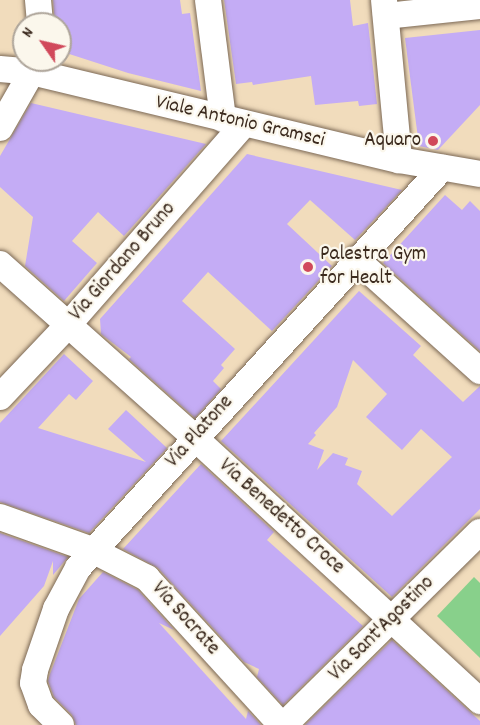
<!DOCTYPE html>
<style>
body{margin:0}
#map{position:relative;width:480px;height:725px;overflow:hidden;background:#f1dcbc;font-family:Dekko,sans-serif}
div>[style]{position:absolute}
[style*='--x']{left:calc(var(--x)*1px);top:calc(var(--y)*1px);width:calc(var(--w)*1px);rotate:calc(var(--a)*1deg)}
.green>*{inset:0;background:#88d08b}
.building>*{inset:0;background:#c4acf5}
.roads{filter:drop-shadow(0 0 2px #7b6855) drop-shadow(0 0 2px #7b6855)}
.minor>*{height:26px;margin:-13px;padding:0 13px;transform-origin:13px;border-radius:13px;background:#fff}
.dots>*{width:16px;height:16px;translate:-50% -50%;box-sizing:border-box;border:3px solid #fbf7ec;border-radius:50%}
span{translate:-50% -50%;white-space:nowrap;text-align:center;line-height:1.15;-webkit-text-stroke:4.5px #fbf7ec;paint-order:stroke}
.street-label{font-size:21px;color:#3b2a1e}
.poi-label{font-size:21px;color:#3b2a1e}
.right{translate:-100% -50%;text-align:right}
.left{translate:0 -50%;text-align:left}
.north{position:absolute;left:12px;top:12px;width:60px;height:60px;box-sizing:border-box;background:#fbf7ec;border:2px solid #aea59a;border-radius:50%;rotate:304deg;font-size:16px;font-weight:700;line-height:24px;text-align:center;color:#3b2a1e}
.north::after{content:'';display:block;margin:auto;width:21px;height:27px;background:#d1495b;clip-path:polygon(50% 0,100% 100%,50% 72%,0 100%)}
</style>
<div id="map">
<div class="green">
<i style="clip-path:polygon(474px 577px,480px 583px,480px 658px,437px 616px)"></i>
</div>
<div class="building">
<i style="clip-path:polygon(53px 0,180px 0,182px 14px,190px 13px,201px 91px,128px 73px,60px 51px,60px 24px,55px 24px)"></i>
<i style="clip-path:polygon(224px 0,350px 0,353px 26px,368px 23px,377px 104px,359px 106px,358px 101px,315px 105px,311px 76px,253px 85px,252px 82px,236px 84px)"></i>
<i style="clip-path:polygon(480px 30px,480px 105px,438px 150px,419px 146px,405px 38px)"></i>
<i style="clip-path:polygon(31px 103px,206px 144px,124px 236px,98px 212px,72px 241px,97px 263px,64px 301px,25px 266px,33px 217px,0 187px,0 156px)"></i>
<i style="clip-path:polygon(247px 154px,402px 190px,355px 240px,310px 200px,287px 224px,332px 266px,272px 331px,208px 272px,182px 301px,235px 349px,221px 365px,224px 368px,213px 381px,221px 389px,195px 418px,129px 359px,131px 357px,101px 334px,100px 319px)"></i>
<i style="clip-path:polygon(445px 195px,462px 210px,470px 201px,480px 211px,480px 351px,383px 263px)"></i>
<i style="clip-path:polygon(evenodd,359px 291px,421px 346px,413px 355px,463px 402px,480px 386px,480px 509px,392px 597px,221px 441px,359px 291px,353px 360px,387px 394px,366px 417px,402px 450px,421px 429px,452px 457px,392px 516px,357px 484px,362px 471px,345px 465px,348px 458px,333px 453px,317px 470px,324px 450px,308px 444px,316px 435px,314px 433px,337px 407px,353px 360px)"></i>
<i style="clip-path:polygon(64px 354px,93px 381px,76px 400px,69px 394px,38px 428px,146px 462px,108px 429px,126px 410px,167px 448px,89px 533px,0 502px,0 423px)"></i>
<i style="clip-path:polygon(201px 464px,274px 532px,267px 540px,363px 626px,283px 705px,257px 677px,259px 669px,244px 662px,158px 568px,123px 549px)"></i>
<i style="clip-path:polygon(0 533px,68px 557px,53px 575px,53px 561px,44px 586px,0 636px)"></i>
<i style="clip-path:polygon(103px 572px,138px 590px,174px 630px,159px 623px,246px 719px,248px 711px,261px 725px,76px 725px,72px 715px,54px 697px,48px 681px,50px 674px,79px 599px)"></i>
<i style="clip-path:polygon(392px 640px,480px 721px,480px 725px,305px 725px)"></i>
</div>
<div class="roads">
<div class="minor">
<i style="--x:38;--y:0;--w:24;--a:85"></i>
<i style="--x:208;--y:0;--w:120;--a:82.8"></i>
<i style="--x:384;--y:0;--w:161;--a:84.6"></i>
<i style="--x:386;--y:16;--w:95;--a:-6.1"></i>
<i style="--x:0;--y:69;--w:32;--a:5"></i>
<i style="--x:32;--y:72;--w:377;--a:13.5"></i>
<i style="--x:399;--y:160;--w:82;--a:9.8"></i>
<i style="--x:0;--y:128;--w:64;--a:-60.3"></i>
<i style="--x:32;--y:72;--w:12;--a:-76"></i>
<i style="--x:356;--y:259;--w:167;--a:42.1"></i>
<i style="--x:0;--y:264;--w:261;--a:41.7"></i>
<i style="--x:195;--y:438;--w:388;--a:42.7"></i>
<i style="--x:0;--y:397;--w:99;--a:-46.6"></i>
<i style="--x:68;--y:325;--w:267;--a:-48.8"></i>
<i style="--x:0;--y:517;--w:98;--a:19.7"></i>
<i style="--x:92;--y:550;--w:62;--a:27"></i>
<i style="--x:147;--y:578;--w:199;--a:47.6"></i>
<i style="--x:61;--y:725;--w:28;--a:-135"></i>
<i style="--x:41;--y:705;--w:23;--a:-110"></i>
<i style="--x:33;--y:683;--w:13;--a:-81"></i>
<i style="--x:35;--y:670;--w:65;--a:-71"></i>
<i style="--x:56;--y:609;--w:47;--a:-61.8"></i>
<i style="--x:78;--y:568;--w:541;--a:-47.7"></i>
<i style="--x:284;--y:725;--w:275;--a:-44.6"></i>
</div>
</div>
<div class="dots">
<i style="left:433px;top:141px;background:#d1495b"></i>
<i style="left:308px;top:267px;background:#d1495b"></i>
</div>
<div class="street-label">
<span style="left:240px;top:122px;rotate:13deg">Viale Antonio Gramsci</span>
<span style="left:123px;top:262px;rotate:-49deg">Via Giordano Bruno</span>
<span style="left:200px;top:432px;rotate:-48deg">Via Platone</span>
<span style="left:281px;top:517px;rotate:42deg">Via Benedetto Croce</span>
<span style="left:185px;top:619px;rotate:48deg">Via Socrate</span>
<span style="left:382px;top:629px;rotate:-45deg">Via Sant'Agostino</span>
</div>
<div class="poi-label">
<span class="right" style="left:421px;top:141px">Aquaro</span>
<span class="left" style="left:320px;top:267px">Palestra Gym<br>for Healt</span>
</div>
<div class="north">N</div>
</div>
